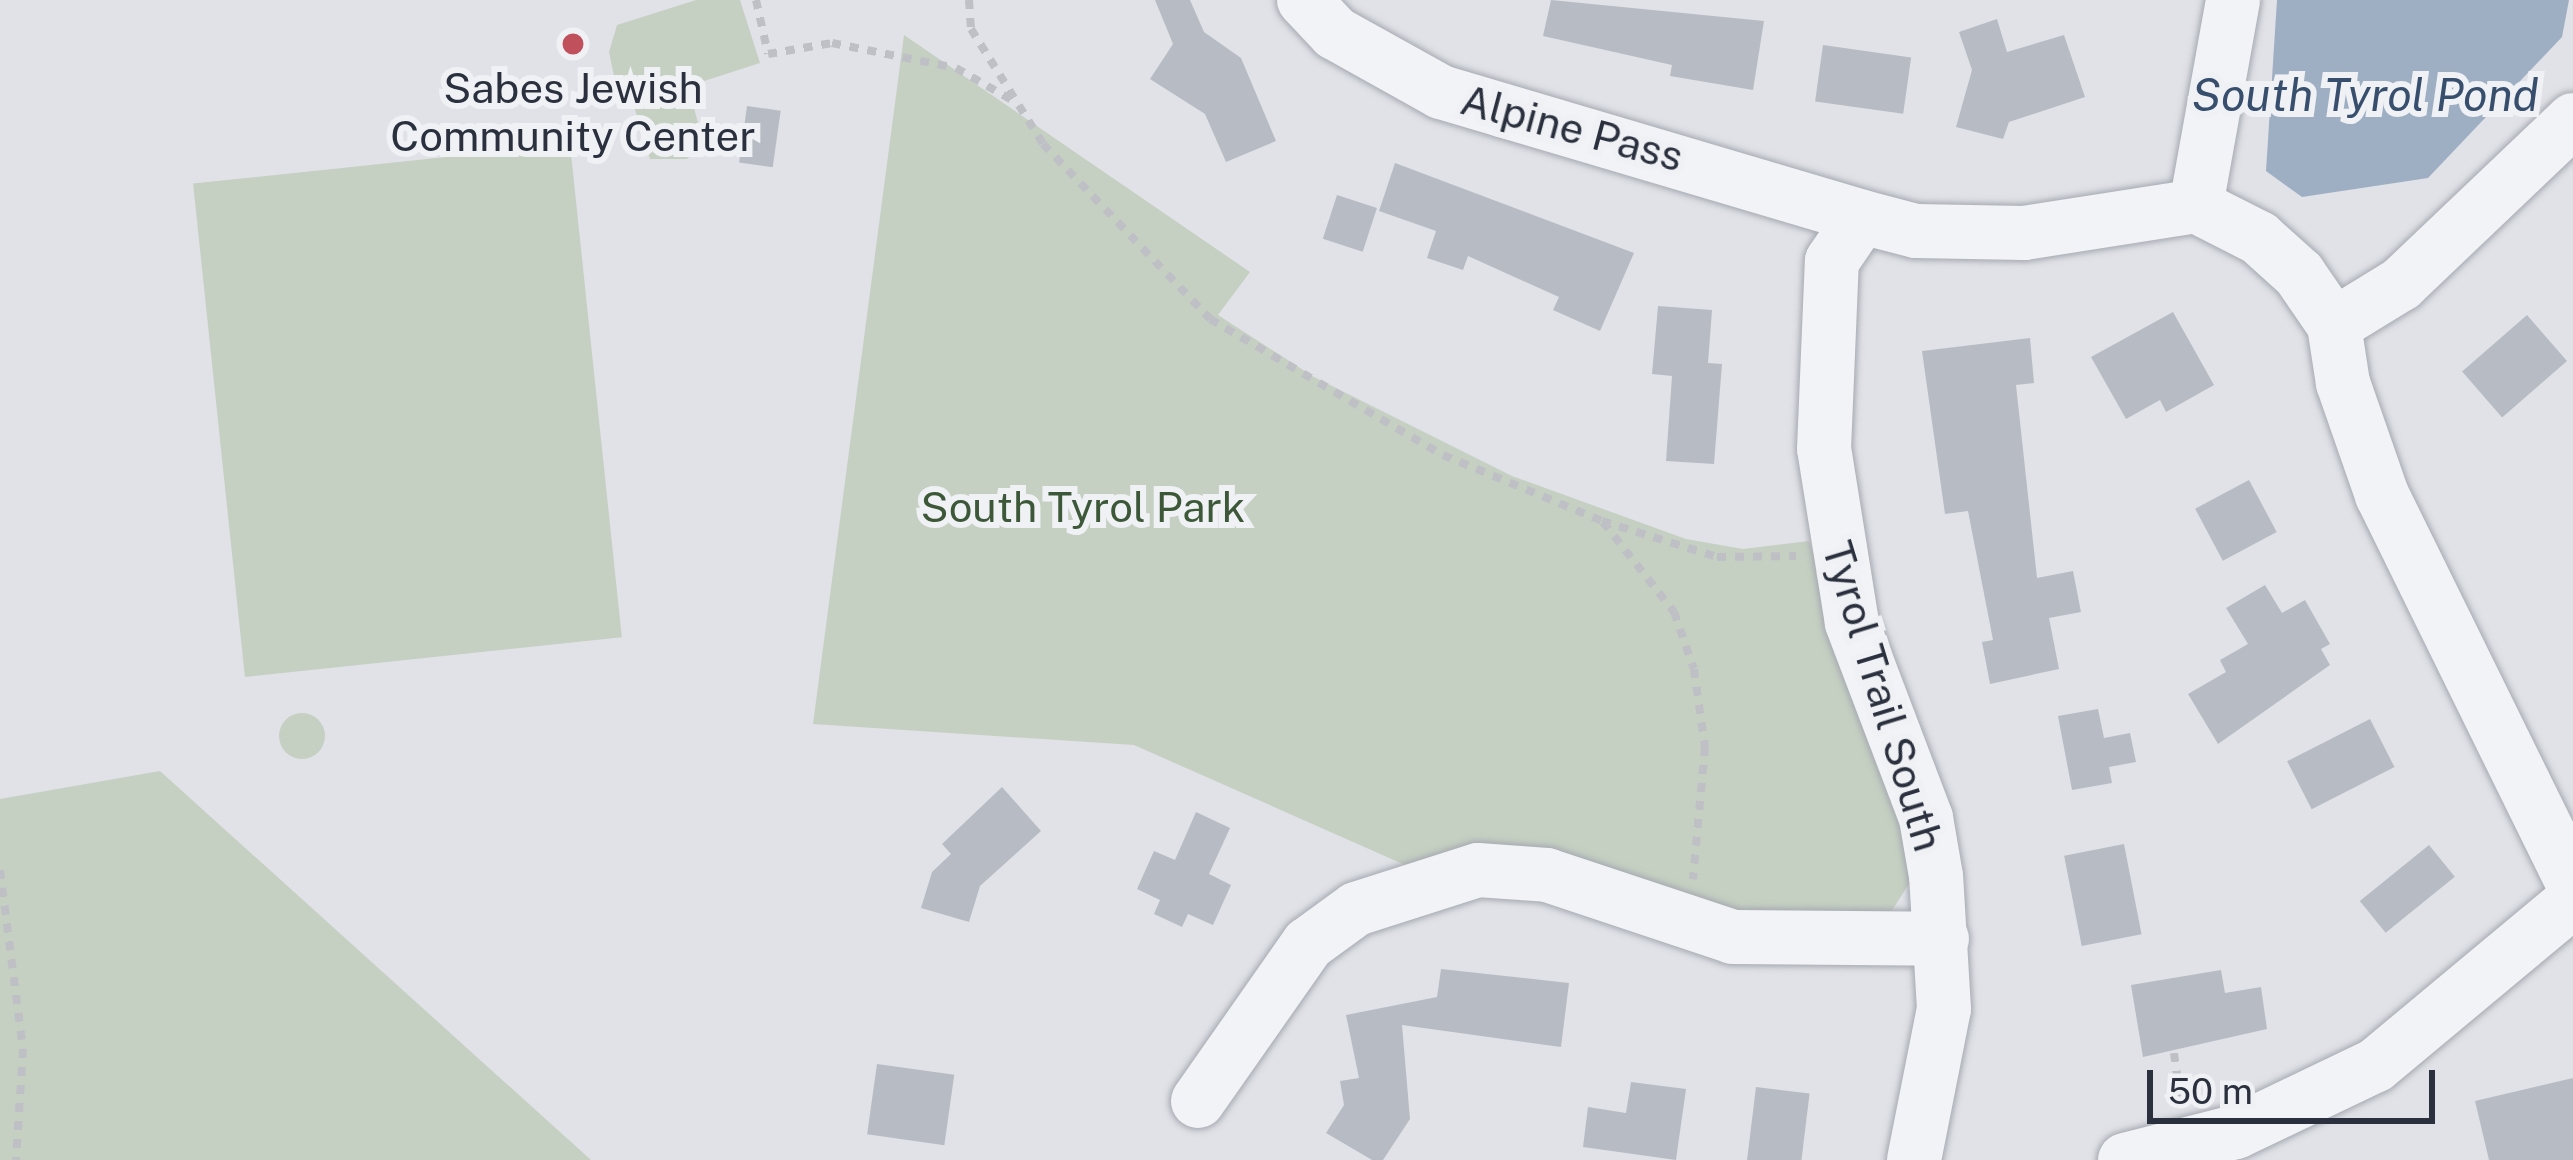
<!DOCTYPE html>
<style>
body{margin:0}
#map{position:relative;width:2573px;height:1160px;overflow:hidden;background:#e0e2e7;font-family:"Public Sans",sans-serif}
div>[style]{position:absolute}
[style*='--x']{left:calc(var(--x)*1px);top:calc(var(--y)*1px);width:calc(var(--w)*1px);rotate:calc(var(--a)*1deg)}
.green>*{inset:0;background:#c5d0c2;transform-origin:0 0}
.round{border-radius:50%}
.water>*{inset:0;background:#9eafc4}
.building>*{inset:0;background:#b7bcc4;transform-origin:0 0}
.path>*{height:8px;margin-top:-4px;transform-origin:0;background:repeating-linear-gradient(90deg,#bec0c6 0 9px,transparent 0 18px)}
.roads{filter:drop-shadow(0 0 3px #a6a9b1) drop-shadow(0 0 3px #a6a9b1)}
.minor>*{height:54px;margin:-27px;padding:0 27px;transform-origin:27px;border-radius:27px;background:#f2f3f6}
.dots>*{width:33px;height:33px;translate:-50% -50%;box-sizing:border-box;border:6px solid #eff1f5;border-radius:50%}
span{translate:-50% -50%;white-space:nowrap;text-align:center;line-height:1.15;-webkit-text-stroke:12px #eff1f5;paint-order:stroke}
.poi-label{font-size:42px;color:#2a303d}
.street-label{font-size:42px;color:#2a303d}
.park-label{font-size:42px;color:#3d5838}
.water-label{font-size:45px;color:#384e6d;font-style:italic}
.scale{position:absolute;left:2147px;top:1070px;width:288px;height:54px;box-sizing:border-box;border:6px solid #2a303d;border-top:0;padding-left:15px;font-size:36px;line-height:42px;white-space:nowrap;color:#2a303d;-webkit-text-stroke:9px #eff1f5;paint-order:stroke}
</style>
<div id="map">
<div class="green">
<i style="clip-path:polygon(696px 0,740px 0,760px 63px,701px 82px,692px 101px,704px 144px,687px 159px,650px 159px,633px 103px,618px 95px,609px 52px,617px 25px)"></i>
<i style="clip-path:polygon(904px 35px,1250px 272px,1218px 315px,1314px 377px,1512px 476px,1686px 539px,1743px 549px,1809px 541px,1908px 845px,1912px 879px,1891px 912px,1756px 917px,1479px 846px,1405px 865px,1134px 745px,813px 724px)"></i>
<i style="left:570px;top:144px;width:496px;height:379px;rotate:84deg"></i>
<i class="round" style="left:279px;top:713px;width:46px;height:46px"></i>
<i style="clip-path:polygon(160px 771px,591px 1160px,0 1160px,0 799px)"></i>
</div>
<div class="water">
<i style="clip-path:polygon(2277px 0,2569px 0,2562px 37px,2428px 178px,2302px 197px,2266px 171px)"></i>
</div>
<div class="building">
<i style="clip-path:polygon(1155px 0,1190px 0,1204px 32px,1241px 58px,1276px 141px,1226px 162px,1205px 114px,1150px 79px,1173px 44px)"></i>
<i style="clip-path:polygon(1551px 0,1764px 21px,1753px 90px,1670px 76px,1672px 65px,1543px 36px)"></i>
<i style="clip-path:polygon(1997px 19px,2007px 52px,2064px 35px,2085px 97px,2009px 122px,2003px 139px,1956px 127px,1972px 70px,1959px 32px)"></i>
<i style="left:1823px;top:45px;width:89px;height:57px;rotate:8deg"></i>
<i style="left:747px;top:106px;width:34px;height:57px;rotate:8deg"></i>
<i style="clip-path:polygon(1395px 163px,1634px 253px,1600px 331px,1553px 310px,1559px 297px,1468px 256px,1463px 270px,1427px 258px,1436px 231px,1379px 211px)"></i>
<i style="left:1337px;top:195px;width:42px;height:46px;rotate:18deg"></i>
<i style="clip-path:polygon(1658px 306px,1712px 310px,1708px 363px,1722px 364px,1714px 464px,1666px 461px,1672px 376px,1652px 374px)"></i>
<i style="clip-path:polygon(2173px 312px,2214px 385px,2166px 412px,2160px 400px,2126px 419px,2091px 357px)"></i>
<i style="left:2527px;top:315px;width:61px;height:86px;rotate:49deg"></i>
<i style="clip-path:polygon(2030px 338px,2034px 383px,2016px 385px,2037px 578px,2073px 571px,2081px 612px,2049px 618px,2059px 669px,1990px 684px,1982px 642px,1993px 640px,1968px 511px,1945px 514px,1922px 351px)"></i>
<i style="left:2249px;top:480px;width:59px;height:61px;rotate:62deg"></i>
<i style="clip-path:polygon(2265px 585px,2282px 613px,2305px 600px,2330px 644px,2321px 649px,2330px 665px,2218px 744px,2188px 694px,2226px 672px,2220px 660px,2248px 644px,2226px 608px)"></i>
<i style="clip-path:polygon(2098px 709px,2104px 738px,2130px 733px,2136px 762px,2109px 767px,2112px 783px,2072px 790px,2058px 716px)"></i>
<i style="left:2370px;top:719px;width:54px;height:93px;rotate:63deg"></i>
<i style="clip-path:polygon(1002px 787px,1041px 831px,980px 886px,969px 922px,921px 908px,932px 872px,951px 854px,942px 844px)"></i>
<i style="clip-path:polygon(1196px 812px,1230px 828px,1209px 874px,1231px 885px,1213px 925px,1188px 914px,1182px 927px,1154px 914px,1160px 900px,1137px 889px,1154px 851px,1175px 860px)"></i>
<i style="left:2124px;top:844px;width:92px;height:61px;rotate:79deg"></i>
<i style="left:2429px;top:845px;width:41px;height:89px;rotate:51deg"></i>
<i style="clip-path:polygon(1441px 969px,1569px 983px,1561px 1047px,1402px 1025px,1410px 1119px,1383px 1160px,1372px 1160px,1326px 1133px,1344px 1105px,1340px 1081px,1359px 1078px,1346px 1015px,1437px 997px)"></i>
<i style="clip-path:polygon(2221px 970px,2225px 993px,2261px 987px,2267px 1029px,2143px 1057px,2131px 985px)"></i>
<i style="left:877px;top:1064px;width:78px;height:71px;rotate:8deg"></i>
<i style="clip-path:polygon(2573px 1078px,2573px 1160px,2489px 1160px,2475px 1101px)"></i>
<i style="clip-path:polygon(1631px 1082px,1686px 1089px,1676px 1160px,1583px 1147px,1588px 1107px,1626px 1113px)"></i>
<i style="left:1756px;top:1087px;width:54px;height:74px;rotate:7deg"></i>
</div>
<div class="path">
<i style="--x:756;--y:0;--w:55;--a:77.5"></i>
<i style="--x:768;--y:54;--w:65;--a:-9.8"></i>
<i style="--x:832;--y:43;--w:126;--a:11.4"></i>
<i style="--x:956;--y:68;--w:70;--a:29.8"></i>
<i style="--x:969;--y:0;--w:29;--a:86"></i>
<i style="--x:971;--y:29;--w:136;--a:57.9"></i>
<i style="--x:1043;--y:144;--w:242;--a:46.3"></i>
<i style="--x:1210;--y:319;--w:270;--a:30.3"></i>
<i style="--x:1443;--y:455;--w:172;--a:22.5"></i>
<i style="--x:1602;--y:521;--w:121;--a:17.4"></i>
<i style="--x:1717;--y:557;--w:79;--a:-0.7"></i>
<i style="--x:1603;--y:522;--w:115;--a:51.7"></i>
<i style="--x:1674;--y:612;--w:60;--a:70.7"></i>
<i style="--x:1694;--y:669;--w:79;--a:82"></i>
<i style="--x:1705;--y:747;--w:133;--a:95.2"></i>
<i style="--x:0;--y:870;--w:180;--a:82.7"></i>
<i style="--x:23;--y:1049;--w:111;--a:93.6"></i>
<i style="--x:2174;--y:1053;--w:52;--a:82.3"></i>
</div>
<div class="roads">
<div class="minor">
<i style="--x:1304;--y:0;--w:45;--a:46.8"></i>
<i style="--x:1335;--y:33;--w:121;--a:29.1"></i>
<i style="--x:1441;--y:92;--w:439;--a:16.5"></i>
<i style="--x:2196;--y:206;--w:209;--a:-79.8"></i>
<i style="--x:2334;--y:325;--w:79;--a:-31.5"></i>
<i style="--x:2401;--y:284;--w:238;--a:-43.6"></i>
<i style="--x:1198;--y:1101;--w:192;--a:-55"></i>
<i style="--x:1308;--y:944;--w:59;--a:-36.1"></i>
<i style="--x:1356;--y:909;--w:128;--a:-17.7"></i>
<i style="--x:1478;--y:870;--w:69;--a:4.1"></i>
<i style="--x:1547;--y:875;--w:196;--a:18.4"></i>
<i style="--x:1733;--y:937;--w:209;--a:0.5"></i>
<i style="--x:1914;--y:1160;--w:154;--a:-78.8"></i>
<i style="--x:1944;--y:1009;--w:133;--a:-93.4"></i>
<i style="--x:1936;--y:876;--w:59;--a:-99.8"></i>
<i style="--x:1926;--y:818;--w:209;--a:-110.8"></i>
<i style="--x:1852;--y:623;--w:176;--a:-99.1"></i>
<i style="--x:1824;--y:449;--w:188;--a:-87.6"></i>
<i style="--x:1832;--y:261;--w:53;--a:-55.7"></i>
<i style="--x:1862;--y:217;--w:56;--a:14.5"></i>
<i style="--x:1916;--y:231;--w:108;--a:1.1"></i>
<i style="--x:2024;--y:233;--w:174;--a:-8.9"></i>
<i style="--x:2196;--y:206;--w:71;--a:26.9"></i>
<i style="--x:2259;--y:238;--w:54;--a:42"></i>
<i style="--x:2299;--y:274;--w:62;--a:55.5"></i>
<i style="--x:2334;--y:325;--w:59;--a:81.2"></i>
<i style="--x:2343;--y:383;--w:119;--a:70.8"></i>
<i style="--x:2382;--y:495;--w:433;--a:63.8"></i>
<i style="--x:2125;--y:1160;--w:114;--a:-14.2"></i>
<i style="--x:2236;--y:1132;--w:155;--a:-25.6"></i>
<i style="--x:2376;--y:1065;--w:256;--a:-39.8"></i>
</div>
</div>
<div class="dots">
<i style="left:573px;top:44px;background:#c1505d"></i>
</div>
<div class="poi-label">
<span style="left:573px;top:112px">Sabes Jewish<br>Community Center</span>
</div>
<div class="street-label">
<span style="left:1572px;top:128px;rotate:15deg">Alpine Pass</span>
<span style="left:1883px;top:696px;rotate:73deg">Tyrol Trail South</span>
</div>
<div class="park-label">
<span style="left:1083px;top:507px">South Tyrol Park</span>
</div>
<div class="water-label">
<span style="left:2365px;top:95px">South Tyrol Pond</span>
</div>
<div class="scale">50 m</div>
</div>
